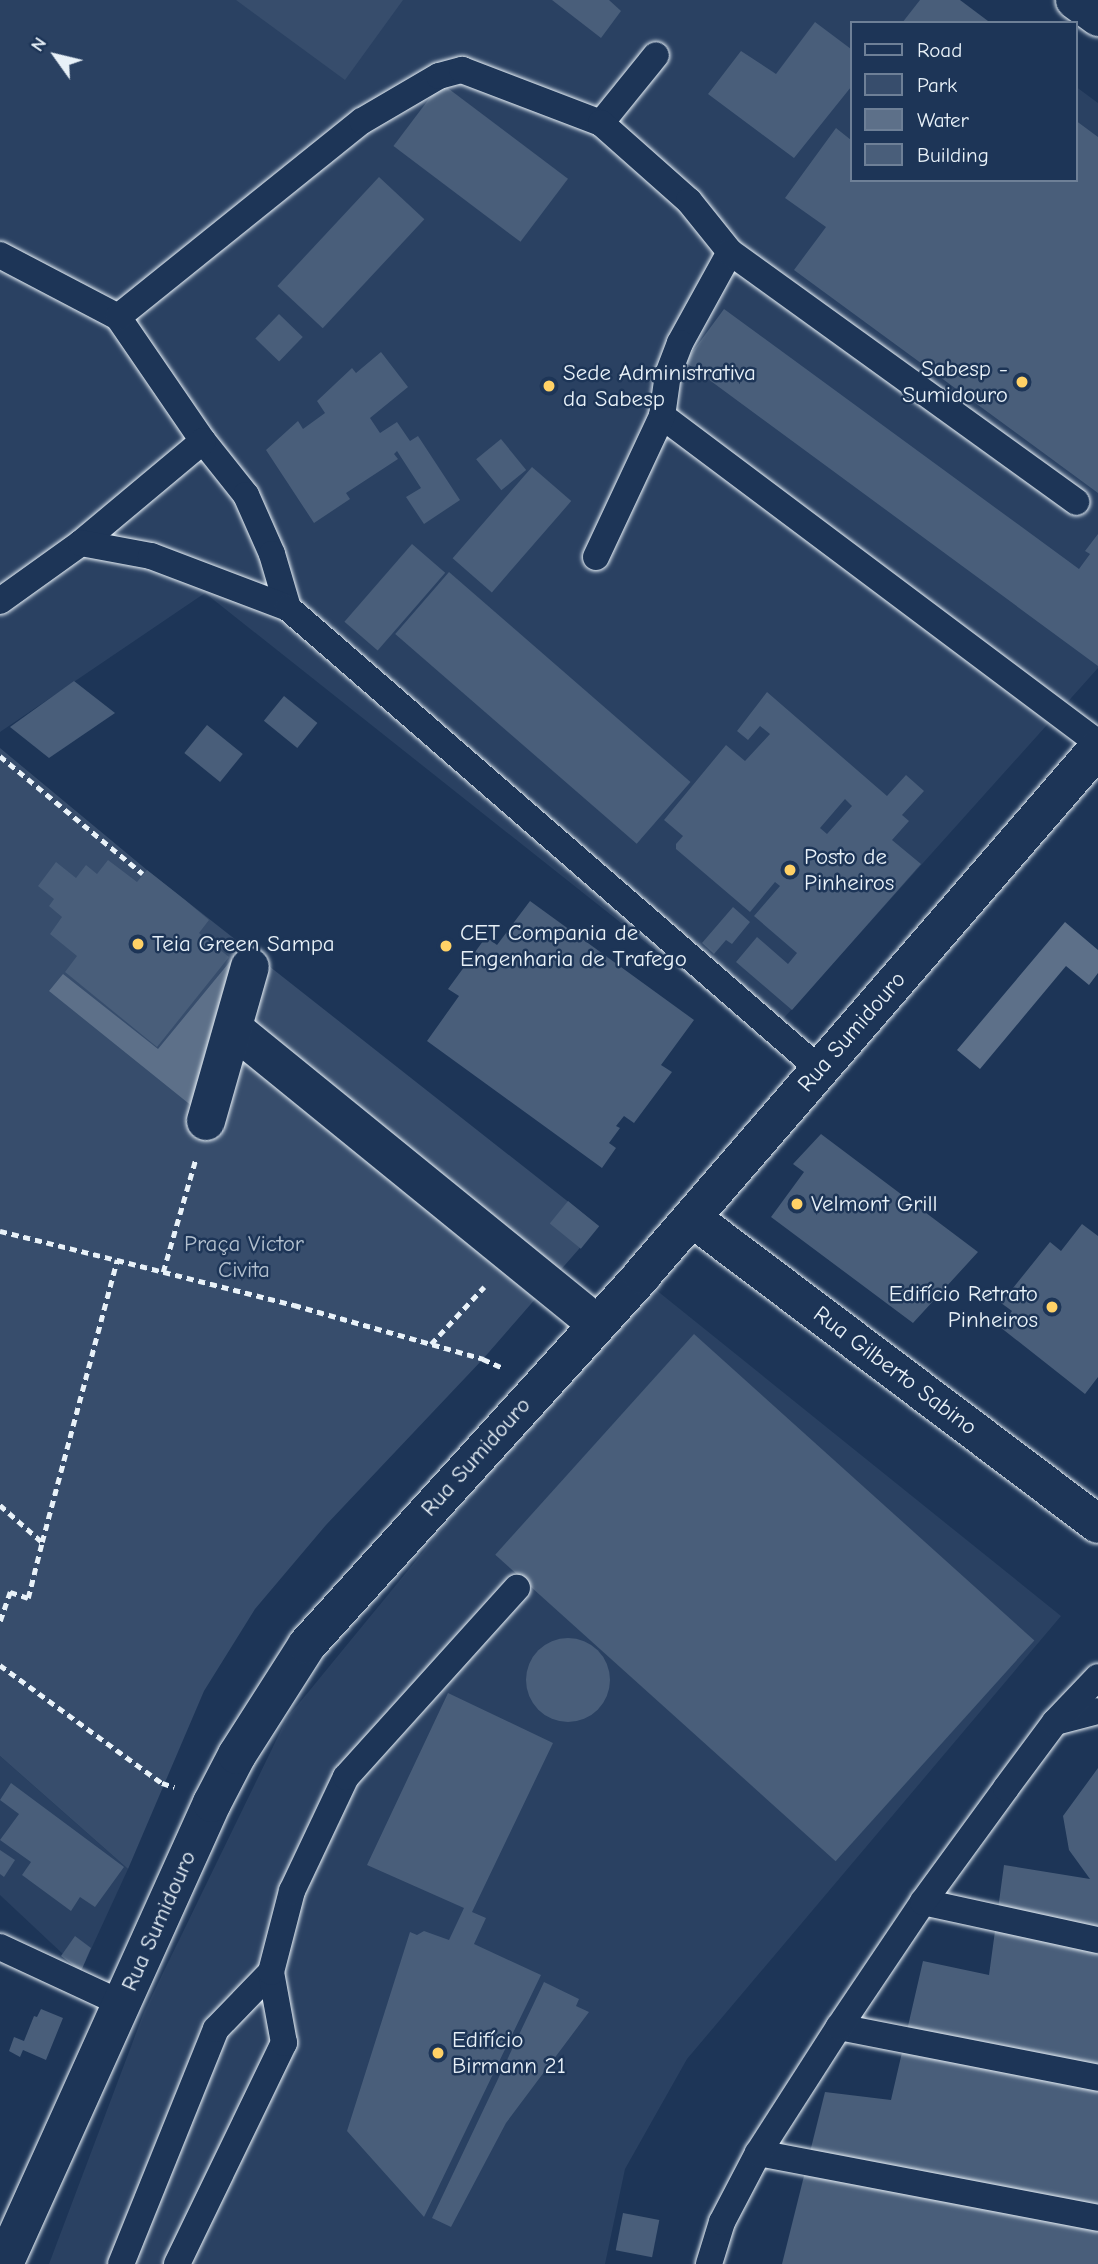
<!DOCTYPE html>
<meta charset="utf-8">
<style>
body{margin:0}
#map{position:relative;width:1098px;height:2264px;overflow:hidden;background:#1d3557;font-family:"Comic Neue",sans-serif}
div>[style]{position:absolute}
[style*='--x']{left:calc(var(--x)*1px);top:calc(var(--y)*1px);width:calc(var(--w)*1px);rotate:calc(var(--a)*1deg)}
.built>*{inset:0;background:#2a4162}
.green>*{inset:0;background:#374d6c}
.water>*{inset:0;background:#5d7089}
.building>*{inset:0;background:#495e7a;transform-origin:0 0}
.round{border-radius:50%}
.path>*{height:4.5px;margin-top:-2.25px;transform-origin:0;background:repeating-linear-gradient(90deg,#e8f1f8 0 7px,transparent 0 12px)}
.roads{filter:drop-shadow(0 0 2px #e8f1f8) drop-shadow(0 0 2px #e8f1f8)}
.lane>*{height:26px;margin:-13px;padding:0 13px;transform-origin:13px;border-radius:13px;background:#1d3557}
.street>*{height:38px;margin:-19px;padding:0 19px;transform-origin:19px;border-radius:19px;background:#1d3557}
.secondary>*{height:38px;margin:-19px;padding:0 19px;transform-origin:19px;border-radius:19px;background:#1d3557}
.dots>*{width:19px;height:19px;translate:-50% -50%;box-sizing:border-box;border:4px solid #1d3557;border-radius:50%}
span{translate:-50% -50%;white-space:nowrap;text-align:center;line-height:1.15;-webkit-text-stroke:5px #1d3557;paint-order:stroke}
.poi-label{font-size:23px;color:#e8f1f8}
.right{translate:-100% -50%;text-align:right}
.left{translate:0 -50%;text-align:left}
.street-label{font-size:23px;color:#e8f1f8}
.park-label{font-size:23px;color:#b3c0ce}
.legend{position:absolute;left:850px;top:21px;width:228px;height:161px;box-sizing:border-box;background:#1d3557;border:2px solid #6e8097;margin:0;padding:9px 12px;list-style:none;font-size:21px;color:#e8f1f8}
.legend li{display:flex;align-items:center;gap:14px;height:35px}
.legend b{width:35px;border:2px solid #6e8097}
.north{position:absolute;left:21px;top:21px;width:70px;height:70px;-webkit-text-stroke:5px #1d3557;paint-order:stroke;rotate:304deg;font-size:19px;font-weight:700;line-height:28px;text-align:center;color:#e8f1f8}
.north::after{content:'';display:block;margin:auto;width:24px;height:32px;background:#e8f1f8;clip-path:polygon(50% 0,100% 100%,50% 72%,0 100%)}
</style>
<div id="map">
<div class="built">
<i style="clip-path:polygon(0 0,959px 0,990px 23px,851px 23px,851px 180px,1075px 180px,1075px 86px,1098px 103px,1098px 668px,766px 1038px,205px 593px,0 732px)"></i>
<i style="clip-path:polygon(645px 1281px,1061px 1616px,687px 2059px,625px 2169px,605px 2264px,49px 2264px,144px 2012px,287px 1718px)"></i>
<i style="clip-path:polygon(0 1756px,128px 1869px,81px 1971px,0 1895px)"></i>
</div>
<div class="green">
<i style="clip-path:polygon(236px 0,403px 0,345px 80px)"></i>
<i style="clip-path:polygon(0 748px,147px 870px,599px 1226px,483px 1359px,326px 1525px,255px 1609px,204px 1691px,128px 1869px,0 1756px)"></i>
</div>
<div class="water">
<i style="clip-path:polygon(1065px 922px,1098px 950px,1098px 973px,1089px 985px,1066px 966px,980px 1069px,957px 1050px)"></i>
<i style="clip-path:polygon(237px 953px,203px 1115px,49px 991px,63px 974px,158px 1049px)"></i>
</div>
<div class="building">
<i style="clip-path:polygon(552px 0,609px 0,621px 11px,601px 38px)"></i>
<i style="clip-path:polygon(920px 0,960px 0,988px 21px,902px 23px)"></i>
<i style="clip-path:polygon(815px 22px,851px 49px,851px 87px,794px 158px,708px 94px,741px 51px,776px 74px)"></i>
<i style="left:441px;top:83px;width:159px;height:79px;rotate:37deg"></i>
<i style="clip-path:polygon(1075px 120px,1098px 137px,1098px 493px,794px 270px,826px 227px,785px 198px,836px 128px,851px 140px,851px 180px,1075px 180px)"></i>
<i style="left:379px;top:177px;width:62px;height:149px;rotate:43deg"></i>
<i style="clip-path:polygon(724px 309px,1079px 569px,1090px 554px,1085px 551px,1098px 534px,1098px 666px,685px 362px)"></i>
<i style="left:279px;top:314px;width:33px;height:34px;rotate:44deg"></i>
<i style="clip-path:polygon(381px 352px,408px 387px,370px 418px,380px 433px,397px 422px,410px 441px,418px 436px,460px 500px,424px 524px,406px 497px,421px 488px,397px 451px,394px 454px,398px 459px,346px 493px,350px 499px,314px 523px,266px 450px,298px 421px,303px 429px,325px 413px,317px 401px,352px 368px,356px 373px)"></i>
<i style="left:501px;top:439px;width:40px;height:32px;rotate:51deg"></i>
<i style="left:532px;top:467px;width:52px;height:121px;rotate:41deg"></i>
<i style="left:412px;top:544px;width:44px;height:103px;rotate:41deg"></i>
<i style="left:449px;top:572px;width:320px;height:82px;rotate:41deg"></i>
<i style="clip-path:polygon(74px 681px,115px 713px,49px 758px,10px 727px)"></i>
<i style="clip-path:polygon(evenodd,767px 692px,887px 796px,906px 775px,924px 791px,902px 815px,909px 821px,892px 840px,921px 864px,792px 1010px,736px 962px,757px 937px,788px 964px,797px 953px,754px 916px,780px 886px,775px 882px,750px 912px,676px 849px,676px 844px,683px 836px,664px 820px,726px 745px,745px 761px,770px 734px,760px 726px,748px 740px,737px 731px,767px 692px,845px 799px,852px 806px,827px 834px,820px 828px,845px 799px)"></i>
<i style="left:284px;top:696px;width:43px;height:32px;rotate:39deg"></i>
<i style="left:207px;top:725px;width:46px;height:36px;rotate:39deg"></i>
<i style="clip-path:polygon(108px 860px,137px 882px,147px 870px,185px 900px,209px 920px,199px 933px,229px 957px,157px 1047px,65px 972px,77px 956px,50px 934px,62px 917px,49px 906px,54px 899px,38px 886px,56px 862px,76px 878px,86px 865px,97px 874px)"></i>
<i style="clip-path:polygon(530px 901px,694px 1020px,661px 1065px,672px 1072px,634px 1123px,624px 1116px,616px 1126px,620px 1128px,609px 1143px,616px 1148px,602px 1168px,427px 1041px,459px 996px,448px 989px,486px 937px,497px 945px)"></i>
<i style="clip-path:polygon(733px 907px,750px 922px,732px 944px,726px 940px,714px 954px,702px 943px)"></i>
<i style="clip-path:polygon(821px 1134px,978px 1252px,913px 1323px,771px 1217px,804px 1172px,793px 1164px)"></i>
<i style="left:568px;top:1201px;width:40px;height:29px;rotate:39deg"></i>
<i style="clip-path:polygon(1082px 1224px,1098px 1236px,1098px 1377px,1085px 1394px,1000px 1327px,1012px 1311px,1001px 1303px,1050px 1242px,1061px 1251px)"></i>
<i style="left:694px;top:1334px;width:458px;height:297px;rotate:42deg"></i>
<i class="round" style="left:526px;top:1638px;width:84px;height:84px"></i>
<i style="clip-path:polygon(448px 1693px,553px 1743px,472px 1912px,486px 1918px,474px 1944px,541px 1975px,424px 2217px,347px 2131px,410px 1932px,417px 1935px,424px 1931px,449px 1940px,464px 1908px,367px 1865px)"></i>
<i style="clip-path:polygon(1098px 1768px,1098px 2264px,782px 2264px,825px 2092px,891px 2100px,923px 1961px,989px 1975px,1004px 1865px,1090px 1879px,1069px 1850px,1063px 1816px)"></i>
<i style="clip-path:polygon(11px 1783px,124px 1867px,95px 1907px,80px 1897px,71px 1911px,22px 1875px,31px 1862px,0 1840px,19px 1814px,0 1800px)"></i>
<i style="clip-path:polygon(0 1850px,15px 1860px,4px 1877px,0 1874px)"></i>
<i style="clip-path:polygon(75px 1936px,91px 1948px,81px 1971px,61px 1956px)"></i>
<i style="clip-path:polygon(544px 1982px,579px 1999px,576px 2006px,589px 2012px,506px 2123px,451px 2227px,432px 2218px)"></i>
<i style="clip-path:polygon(41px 2009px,63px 2018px,46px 2060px,23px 2050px,20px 2057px,9px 2051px,14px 2037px,24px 2041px,34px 2016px,37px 2017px)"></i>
<i style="left:623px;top:2213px;width:37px;height:38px;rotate:11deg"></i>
</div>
<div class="path">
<i style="--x:0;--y:756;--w:185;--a:39.5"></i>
<i style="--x:0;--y:1231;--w:121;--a:13.9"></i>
<i style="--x:163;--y:1272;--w:119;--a:-73.9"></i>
<i style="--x:431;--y:1344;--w:78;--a:-47.1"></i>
<i style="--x:0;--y:1505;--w:56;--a:41.4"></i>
<i style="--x:42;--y:1542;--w:292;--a:-75.1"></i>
<i style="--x:117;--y:1260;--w:183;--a:14.3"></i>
<i style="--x:294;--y:1305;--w:197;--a:15.9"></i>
<i style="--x:483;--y:1359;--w:22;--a:24"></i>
<i style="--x:0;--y:1621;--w:31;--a:-71"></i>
<i style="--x:10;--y:1592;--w:19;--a:18"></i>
<i style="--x:28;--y:1598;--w:58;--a:-76"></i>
<i style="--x:0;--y:1665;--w:200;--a:36.1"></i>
<i style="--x:162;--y:1783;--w:13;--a:18"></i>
</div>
<div class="roads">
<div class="lane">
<i style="--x:601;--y:123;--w:87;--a:-51"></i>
<i style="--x:730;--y:252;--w:104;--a:118.8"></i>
<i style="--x:680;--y:343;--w:33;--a:111"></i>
<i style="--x:668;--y:374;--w:42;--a:98.1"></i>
<i style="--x:662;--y:416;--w:545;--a:36.87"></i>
<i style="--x:0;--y:255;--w:133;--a:27.7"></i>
<i style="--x:118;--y:317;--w:150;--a:55.6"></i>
<i style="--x:203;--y:441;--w:69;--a:51.5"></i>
<i style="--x:246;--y:495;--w:64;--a:66.2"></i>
<i style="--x:272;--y:554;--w:56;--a:73.5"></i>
<i style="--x:118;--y:317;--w:313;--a:-38.8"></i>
<i style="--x:362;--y:121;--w:89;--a:-30.3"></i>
<i style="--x:439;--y:76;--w:24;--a:-15"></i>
<i style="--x:462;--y:70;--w:149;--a:20.9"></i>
<i style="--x:601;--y:123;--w:118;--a:41.6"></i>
<i style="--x:689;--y:201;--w:65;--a:51.2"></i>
<i style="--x:730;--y:252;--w:427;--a:35.8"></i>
<i style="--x:81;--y:543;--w:159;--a:-39.9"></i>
<i style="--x:596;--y:557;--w:156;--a:-64.9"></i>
<i style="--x:0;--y:601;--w:100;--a:-35.6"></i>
<i style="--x:81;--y:543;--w:71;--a:10.5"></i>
<i style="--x:151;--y:556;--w:147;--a:20.8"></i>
<i style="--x:288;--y:608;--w:703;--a:40.96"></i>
<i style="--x:1056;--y:1722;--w:43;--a:-14.7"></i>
<i style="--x:923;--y:1902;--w:179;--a:12.3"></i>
<i style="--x:0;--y:1947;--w:136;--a:24.9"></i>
<i style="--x:839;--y:2027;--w:264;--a:11.1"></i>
<i style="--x:758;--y:2153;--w:346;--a:10.8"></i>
<i style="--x:121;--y:2264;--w:253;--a:-68"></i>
<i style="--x:216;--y:2029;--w:79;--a:-46"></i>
<i style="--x:177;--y:2264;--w:246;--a:-64.2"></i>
<i style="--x:284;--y:2043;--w:72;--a:-100.4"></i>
<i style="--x:271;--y:1972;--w:84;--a:-75.5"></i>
<i style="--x:292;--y:1891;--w:126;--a:-64.7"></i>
<i style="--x:346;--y:1777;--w:255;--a:-47.9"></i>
<i style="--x:709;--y:2264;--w:44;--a:-72.8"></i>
<i style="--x:722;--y:2222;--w:78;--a:-62.4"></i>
<i style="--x:758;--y:2153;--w:150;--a:-57.3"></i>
<i style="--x:839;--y:2027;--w:151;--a:-56.1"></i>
<i style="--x:923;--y:1902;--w:141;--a:-53.9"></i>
<i style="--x:1006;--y:1788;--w:82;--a:-53.4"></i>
<i style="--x:1055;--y:1722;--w:62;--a:-46.3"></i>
</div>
<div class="street">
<i style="--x:1075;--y:0;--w:29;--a:36"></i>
<i style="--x:234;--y:1029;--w:468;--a:39.1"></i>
<i style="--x:206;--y:1121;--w:160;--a:-74.1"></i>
<i style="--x:692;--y:1218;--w:508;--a:37.01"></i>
</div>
<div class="secondary">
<i style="--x:4;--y:2264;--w:506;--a:-65.72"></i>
<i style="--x:212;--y:1803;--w:54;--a:-62.5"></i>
<i style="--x:237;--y:1755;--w:130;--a:-57.5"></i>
<i style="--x:307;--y:1645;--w:499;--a:-47.8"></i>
<i style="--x:642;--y:1275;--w:697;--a:-49.13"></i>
</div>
</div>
<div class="dots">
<i style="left:1022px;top:382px;background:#ffd166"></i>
<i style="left:549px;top:386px;background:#ffd166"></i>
<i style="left:790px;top:870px;background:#ffd166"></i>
<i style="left:138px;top:944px;background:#ffd166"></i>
<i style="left:446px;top:946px;background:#ffd166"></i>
<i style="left:797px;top:1204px;background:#ffd166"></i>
<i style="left:1052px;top:1307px;background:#ffd166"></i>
<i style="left:438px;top:2053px;background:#ffd166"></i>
</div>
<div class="poi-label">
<span class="right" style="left:1008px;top:382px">Sabesp -<br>Sumidouro</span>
<span class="left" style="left:563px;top:386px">Sede Administrativa<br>da Sabesp</span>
<span class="left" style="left:804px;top:870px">Posto de<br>Pinheiros</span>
<span class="left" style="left:460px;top:946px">CET Compania de<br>Engenharia de Trafego</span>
<span class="left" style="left:152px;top:944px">Teia Green Sampa</span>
<span class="left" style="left:811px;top:1204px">Velmont Grill</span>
<span class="right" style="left:1038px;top:1307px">Edifício Retrato<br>Pinheiros</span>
<span class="left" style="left:452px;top:2053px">Edifício<br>Birmann 21</span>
</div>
<div class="street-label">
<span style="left:852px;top:1032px;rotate:-49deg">Rua Sumidouro</span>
<span style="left:895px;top:1371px;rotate:37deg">Rua Gilberto Sabino</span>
<span style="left:476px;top:1457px;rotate:-48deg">Rua Sumidouro</span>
<span style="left:159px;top:1921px;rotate:-66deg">Rua Sumidouro</span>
</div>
<div class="park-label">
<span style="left:244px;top:1257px">Praça Victor<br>Civita</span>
</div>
<ul class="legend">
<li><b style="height:9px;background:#1d3557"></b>Road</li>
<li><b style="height:19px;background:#374d6c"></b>Park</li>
<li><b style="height:19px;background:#5d7089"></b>Water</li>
<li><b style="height:19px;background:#495e7a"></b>Building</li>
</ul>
<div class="north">N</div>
</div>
